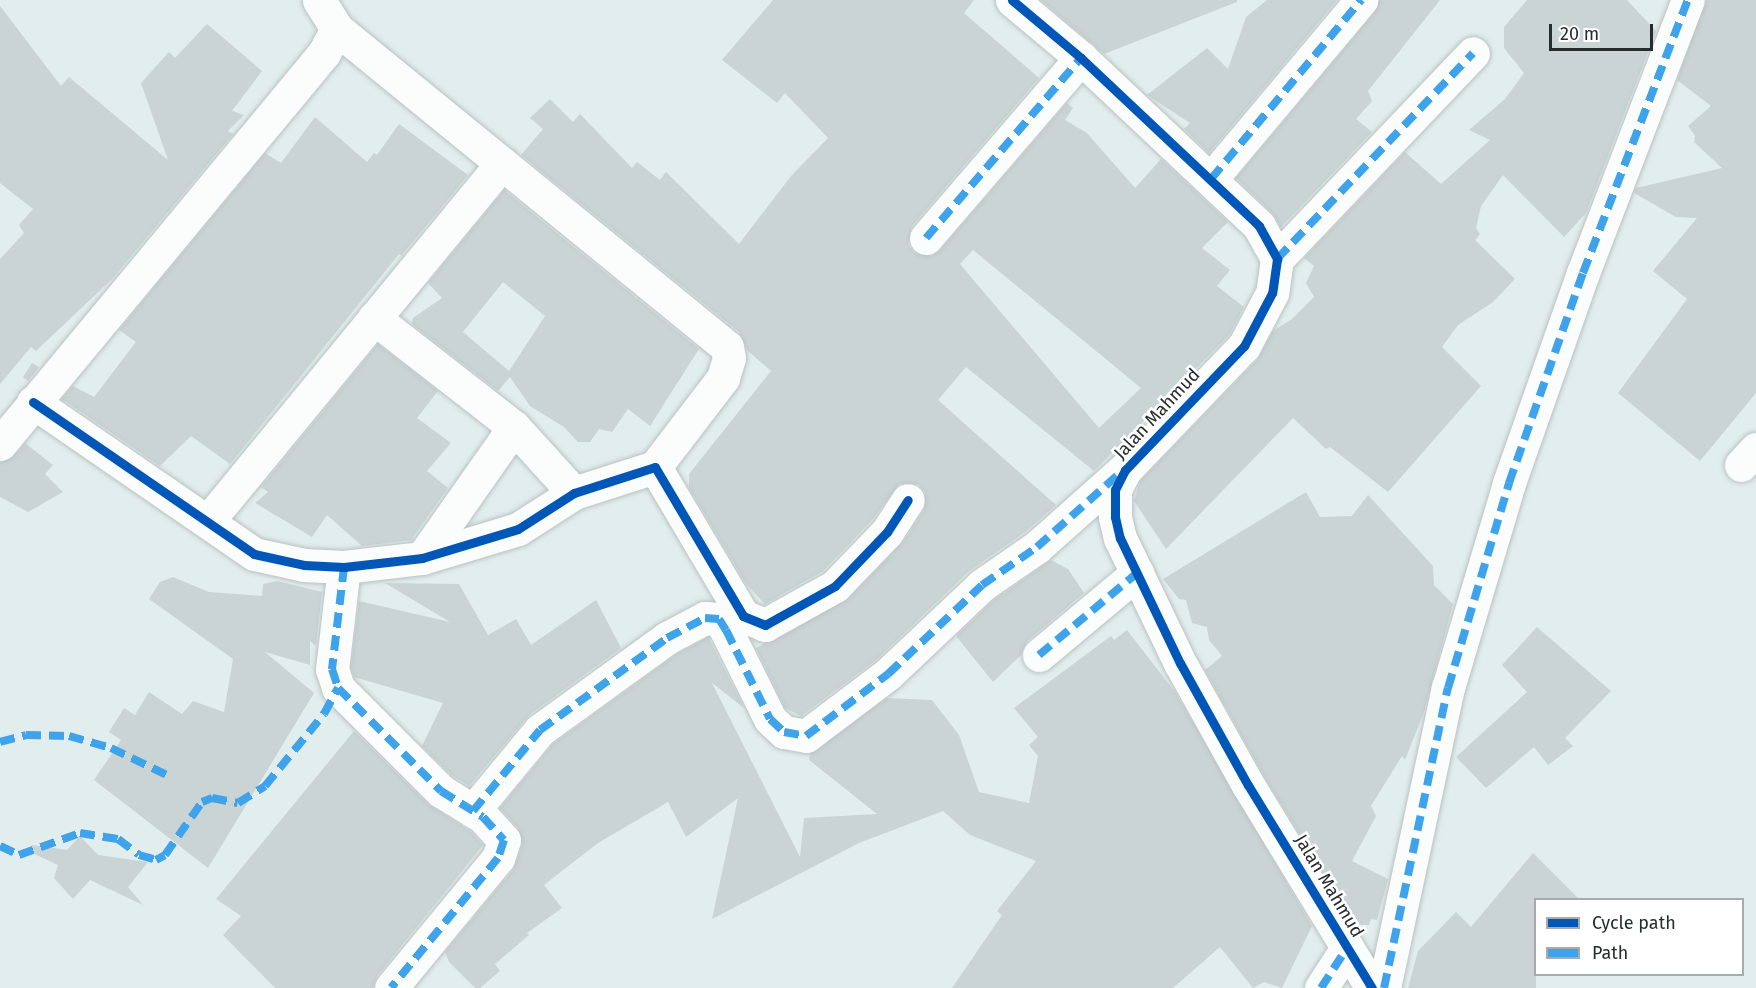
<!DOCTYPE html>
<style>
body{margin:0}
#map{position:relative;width:1756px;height:988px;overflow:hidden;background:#e2eded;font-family:"Fira Sans",sans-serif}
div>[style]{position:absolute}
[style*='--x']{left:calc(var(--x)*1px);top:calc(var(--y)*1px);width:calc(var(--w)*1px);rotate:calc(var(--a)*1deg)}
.building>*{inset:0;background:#cbd4d5}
.roads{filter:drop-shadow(0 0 2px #b9c2c2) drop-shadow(0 0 2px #b9c2c2)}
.street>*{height:33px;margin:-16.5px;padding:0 16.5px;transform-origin:16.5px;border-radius:16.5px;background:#fbfcfc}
.secondary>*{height:33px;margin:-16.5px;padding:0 16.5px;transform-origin:16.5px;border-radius:16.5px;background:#fbfcfc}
.quiet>*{height:8px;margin-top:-4px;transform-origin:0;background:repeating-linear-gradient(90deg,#3ea3eb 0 15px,transparent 0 23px)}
.cycleway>*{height:9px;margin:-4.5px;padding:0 4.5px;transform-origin:4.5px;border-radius:4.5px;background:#0057b8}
span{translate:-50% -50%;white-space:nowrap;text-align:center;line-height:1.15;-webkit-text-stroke:5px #fff;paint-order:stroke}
.street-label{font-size:18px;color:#252d2c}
.legend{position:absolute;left:1534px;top:898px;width:210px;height:78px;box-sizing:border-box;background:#fff;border:2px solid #a8abab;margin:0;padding:8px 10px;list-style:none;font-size:18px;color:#252d2c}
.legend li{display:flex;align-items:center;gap:12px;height:30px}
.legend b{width:30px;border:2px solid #a8abab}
.scale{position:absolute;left:1549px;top:24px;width:104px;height:27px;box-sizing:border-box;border:3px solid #252d2c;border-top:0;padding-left:8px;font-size:18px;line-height:21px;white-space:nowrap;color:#252d2c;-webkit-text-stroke:4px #fff;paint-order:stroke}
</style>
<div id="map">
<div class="building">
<i style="clip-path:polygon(evenodd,773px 0,974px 0,964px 13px,1039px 78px,912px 226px,908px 244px,914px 253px,932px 256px,940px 250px,1067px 103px,1073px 108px,1065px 120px,1087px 133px,1135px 188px,1161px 159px,1228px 222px,1202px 248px,1230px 270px,1217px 286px,1244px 307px,1229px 335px,1094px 471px,966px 367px,938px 400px,1056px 505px,1025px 532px,969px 571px,876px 660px,801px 716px,785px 708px,756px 648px,848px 599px,903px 542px,924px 510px,925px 492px,918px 484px,899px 484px,872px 520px,823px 571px,765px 604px,747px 585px,689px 488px,689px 474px,771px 371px,747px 350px,739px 332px,521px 155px,543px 129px,530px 118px,550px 99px,573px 122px,580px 114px,632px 168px,637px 162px,660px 180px,666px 172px,739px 244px,791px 176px,828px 138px,785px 93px,777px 103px,722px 60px,773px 0,973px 250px,1141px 388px,1099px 428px,960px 264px,973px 250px)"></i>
<i style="clip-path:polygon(1041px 0,1237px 0,1237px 2px,1104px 54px)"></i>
<i style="clip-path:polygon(1267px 0,1337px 0,1209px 153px,1184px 129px,1190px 123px,1147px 95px,1207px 48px,1228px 69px,1246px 17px)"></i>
<i style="clip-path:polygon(1379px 0,1440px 0,1368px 91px,1372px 101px,1356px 119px,1372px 132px,1281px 227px,1272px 213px,1236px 178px,1375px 12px)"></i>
<i style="clip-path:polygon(1527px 0,1627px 0,1656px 31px,1586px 213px,1564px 237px,1503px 175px,1481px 206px,1476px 228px,1480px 234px,1475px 240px,1515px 279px,1493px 302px,1458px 325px,1442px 347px,1481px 386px,1388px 492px,1330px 447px,1326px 449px,1293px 418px,1166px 549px,1134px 501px,1140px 481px,1258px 359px,1273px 331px,1292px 319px,1314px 297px,1306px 283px,1314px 266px,1304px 258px,1405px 152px,1441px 184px,1490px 140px,1469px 130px,1505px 99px,1524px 73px,1504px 48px,1504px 27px)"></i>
<i style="clip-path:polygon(1706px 0,1756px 0,1756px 393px,1700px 461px,1618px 393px,1687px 299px,1653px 271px,1697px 218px,1676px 217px,1634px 193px,1636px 188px,1722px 168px,1694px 142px,1695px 136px,1688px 126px,1711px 106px,1677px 80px)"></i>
<i style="clip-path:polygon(0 6px,61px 86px,69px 77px,168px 160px,141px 83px,169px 52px,175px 58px,207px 24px,262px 71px,232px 111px,244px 115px,228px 131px,233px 134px,111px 280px,36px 351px,31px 347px,0 384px,0 259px,24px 233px,19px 225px,33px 209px,0 183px)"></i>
<i style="clip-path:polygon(315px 117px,367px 162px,374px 153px,377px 155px,399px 124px,468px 175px,401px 256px,399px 254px,230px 464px,191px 436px,160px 466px,62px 399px,73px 386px,94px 397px,136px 342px,119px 330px,265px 153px,281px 163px)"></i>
<i style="clip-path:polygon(evenodd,504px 190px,699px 349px,650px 426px,628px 409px,612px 432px,599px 429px,590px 442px,578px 442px,564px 427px,530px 406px,510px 377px,498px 391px,412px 324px,413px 318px,442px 298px,428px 283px,504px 190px,503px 282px,545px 316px,509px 371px,463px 332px,503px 282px)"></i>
<i style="clip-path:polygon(378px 344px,438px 391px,417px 418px,451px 443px,427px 471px,448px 488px,411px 540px,362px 546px,327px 515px,312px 537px,255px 503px,268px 492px,261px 487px)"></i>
<i style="clip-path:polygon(32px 363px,39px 367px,28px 381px,23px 377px)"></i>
<i style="clip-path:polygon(25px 443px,53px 465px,45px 474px,63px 492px,28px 512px,0 497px,0 462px,14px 456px)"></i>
<i style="clip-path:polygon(1306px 492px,1320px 517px,1352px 516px,1368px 495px,1433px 566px,1434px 585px,1453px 604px,1424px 712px,1405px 760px,1402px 756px,1371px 806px,1376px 816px,1352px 861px,1388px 879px,1377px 920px,1371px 919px,1369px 925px,1355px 925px,1264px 776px,1205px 670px,1222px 656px,1209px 640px,1207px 627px,1192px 623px,1186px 600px,1179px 599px,1163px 579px)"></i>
<i style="clip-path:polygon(1051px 560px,1068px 569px,1084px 593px,1027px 641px,1021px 655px,993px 682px,956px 636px,994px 600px)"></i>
<i style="clip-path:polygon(173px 577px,209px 592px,262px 596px,263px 584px,277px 581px,322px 592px,316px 646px,310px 641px,310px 665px,265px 652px,314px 693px,208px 868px,94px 780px,121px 740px,109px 732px,124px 708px,135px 715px,149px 692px,182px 714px,193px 701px,224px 712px,233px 659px,149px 599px,160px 582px)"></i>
<i style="clip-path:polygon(385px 583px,459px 584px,488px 635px,516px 619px,531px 645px,596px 600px,621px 648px,529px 715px,469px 786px,453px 776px,422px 746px,443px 703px,354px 677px,351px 667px,359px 601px,450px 622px)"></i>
<i style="clip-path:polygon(1537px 627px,1611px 691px,1565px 738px,1573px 746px,1548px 765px,1534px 747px,1486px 788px,1456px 757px,1527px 692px,1502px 665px)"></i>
<i style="clip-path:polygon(1127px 630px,1175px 692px,1312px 926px,1282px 988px,1264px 982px,1253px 988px,1220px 947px,1173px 988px,952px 988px,1002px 915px,997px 911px,1036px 861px,970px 835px,943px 811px,859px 843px,712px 919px,738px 798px,686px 837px,668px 802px,598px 843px,544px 885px,562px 908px,527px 933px,529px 935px,495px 964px,500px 971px,480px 988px,475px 988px,449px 962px,445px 952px,513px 870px,522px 846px,518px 828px,500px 808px,553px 744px,677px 654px,708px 637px,744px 708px,712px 683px,800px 857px,804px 818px,877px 814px,809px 760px,810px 754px,887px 698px,932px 700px,959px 735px,979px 792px,1029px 803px,1038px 756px,1029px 745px,1038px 737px,1014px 708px,1111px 636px,1114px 640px)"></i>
<i style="clip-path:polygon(354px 731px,428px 804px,471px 832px,483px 845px,377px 976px,373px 988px,275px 988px,223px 935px,241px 916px,216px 899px)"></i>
<i style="clip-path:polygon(80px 836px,98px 855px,148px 862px,128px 887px,143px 905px,90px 880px,73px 899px,54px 878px,58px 865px,30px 852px,32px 845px,67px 850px)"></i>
<i style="clip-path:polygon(1533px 853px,1580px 900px,1536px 900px,1536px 988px,1408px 988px,1418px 951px,1456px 912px,1471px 927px)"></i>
</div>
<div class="roads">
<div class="street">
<i style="--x:337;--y:29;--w:503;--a:39.19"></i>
<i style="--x:727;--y:347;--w:11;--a:80"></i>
<i style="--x:729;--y:358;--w:21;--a:107"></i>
<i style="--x:723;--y:378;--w:112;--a:127.4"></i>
<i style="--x:1211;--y:179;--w:234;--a:-50"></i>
<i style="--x:926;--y:238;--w:238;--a:-49.3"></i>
<i style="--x:1277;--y:259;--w:284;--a:-46.4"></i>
<i style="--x:374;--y:318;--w:177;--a:37.9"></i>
<i style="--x:514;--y:427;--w:89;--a:47.7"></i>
<i style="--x:33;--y:402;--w:268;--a:34.5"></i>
<i style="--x:254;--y:554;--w:51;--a:12.4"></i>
<i style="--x:304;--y:565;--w:40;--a:2.9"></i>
<i style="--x:344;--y:567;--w:79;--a:-6.6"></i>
<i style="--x:422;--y:558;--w:100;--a:-16.8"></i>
<i style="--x:518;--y:529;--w:67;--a:-32.7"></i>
<i style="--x:574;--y:493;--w:85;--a:-17.8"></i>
<i style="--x:655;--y:467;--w:173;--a:59.4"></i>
<i style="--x:743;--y:616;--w:24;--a:22"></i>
<i style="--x:765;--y:625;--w:80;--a:-29.1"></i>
<i style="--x:835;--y:586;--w:75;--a:-46.1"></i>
<i style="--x:887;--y:532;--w:38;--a:-57"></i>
<i style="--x:0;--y:444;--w:508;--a:-50.35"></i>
<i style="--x:324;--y:53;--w:27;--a:-62"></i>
<i style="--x:337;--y:29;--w:34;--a:-122"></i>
<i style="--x:1741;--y:465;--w:22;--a:-47"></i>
<i style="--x:208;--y:521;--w:463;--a:-50.6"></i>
<i style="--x:422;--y:558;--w:160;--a:-54.9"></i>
<i style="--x:344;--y:567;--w:103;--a:96.7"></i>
<i style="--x:332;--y:669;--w:20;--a:72"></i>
<i style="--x:338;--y:688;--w:146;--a:45"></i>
<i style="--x:441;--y:791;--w:49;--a:31.8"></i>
<i style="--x:483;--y:817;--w:31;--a:48"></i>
<i style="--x:504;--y:840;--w:19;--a:108"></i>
<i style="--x:498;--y:858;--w:168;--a:129.5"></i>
<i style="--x:1039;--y:655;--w:128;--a:-39.9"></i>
<i style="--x:473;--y:811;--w:105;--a:-50.4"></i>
<i style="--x:540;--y:730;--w:157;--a:-35.9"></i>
<i style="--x:667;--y:638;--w:43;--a:-27.8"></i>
<i style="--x:705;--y:618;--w:14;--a:4"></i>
<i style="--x:719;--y:619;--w:13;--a:58"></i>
<i style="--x:726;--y:630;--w:99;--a:63.7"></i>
<i style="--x:770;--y:719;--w:19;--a:43"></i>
<i style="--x:784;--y:732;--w:22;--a:10"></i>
<i style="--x:806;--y:736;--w:103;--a:-37.1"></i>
<i style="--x:888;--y:674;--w:129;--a:-43.4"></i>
<i style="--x:982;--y:585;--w:67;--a:-34.6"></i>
<i style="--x:1037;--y:547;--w:122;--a:-41.7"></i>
<i style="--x:1321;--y:988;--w:48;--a:-57"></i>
<i style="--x:1384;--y:988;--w:307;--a:-78"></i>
<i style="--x:1448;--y:688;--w:214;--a:-73.4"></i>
<i style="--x:1509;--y:483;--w:223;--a:-70.6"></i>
<i style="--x:1583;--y:273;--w:292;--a:-69"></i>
</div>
<div class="secondary">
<i style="--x:1012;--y:0;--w:90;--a:40"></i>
<i style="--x:1081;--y:58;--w:245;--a:43.3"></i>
<i style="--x:1259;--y:226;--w:38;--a:61"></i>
<i style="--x:1277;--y:259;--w:34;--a:98"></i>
<i style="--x:1272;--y:293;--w:60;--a:117.8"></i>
<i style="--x:1244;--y:346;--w:172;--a:133.8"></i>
<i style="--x:1125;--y:470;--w:22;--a:117"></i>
<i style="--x:1115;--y:490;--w:27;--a:90"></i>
<i style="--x:1115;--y:517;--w:22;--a:77"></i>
<i style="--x:1120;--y:538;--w:139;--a:64.4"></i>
<i style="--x:1180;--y:663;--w:140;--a:60.9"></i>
<i style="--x:1248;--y:785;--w:238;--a:58.6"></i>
</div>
</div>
<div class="quiet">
<i style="--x:1211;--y:179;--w:234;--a:-50"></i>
<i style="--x:926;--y:238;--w:238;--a:-49.3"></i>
<i style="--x:1277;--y:259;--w:284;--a:-46.4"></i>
<i style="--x:344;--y:567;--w:103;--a:96.7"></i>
<i style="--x:332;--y:669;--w:20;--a:72"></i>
<i style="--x:338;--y:688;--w:146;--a:45"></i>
<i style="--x:441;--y:791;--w:49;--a:31.8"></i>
<i style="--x:483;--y:817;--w:31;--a:48"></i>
<i style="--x:504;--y:840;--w:19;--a:108"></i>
<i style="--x:498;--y:858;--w:168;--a:129.5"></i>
<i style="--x:1039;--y:655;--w:128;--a:-39.9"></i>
<i style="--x:0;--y:742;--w:27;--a:-15"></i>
<i style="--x:26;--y:735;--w:43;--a:1.3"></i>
<i style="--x:69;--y:736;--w:44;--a:15.9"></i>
<i style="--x:111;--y:748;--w:64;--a:25.8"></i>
<i style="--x:473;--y:811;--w:105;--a:-50.4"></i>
<i style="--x:540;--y:730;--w:157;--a:-35.9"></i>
<i style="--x:667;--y:638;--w:43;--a:-27.8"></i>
<i style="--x:705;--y:618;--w:14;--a:4"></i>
<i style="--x:719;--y:619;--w:13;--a:58"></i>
<i style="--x:726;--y:630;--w:99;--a:63.7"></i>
<i style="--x:770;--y:719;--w:19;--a:43"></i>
<i style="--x:784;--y:732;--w:22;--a:10"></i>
<i style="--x:806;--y:736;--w:103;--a:-37.1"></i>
<i style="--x:888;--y:674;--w:129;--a:-43.4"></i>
<i style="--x:982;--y:585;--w:67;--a:-34.6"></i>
<i style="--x:1037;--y:547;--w:110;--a:-41.7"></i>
<i style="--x:0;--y:846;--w:21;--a:25"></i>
<i style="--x:19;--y:855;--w:65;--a:-19.8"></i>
<i style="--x:80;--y:833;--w:38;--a:9"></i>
<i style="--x:118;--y:839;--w:26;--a:37"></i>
<i style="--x:139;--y:855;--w:18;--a:16"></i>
<i style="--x:156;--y:860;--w:10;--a:-29"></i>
<i style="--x:165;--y:855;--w:65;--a:-55.1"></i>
<i style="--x:202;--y:802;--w:11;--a:-22"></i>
<i style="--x:212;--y:798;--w:26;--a:11"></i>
<i style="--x:238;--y:803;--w:32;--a:-32"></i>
<i style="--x:265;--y:786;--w:93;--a:-50.7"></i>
<i style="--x:324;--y:714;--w:30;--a:-62"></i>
<i style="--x:1321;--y:988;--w:48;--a:-57"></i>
<i style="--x:1384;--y:988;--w:307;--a:-78"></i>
<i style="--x:1448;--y:688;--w:214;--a:-73.4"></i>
<i style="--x:1509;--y:483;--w:223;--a:-70.6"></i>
<i style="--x:1583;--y:273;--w:292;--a:-69"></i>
</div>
<div class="cycleway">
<i style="--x:1012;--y:0;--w:90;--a:40"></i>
<i style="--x:1081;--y:58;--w:245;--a:43.3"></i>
<i style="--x:1259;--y:226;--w:38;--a:61"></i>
<i style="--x:1277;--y:259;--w:34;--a:98"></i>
<i style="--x:1272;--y:293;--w:60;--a:117.8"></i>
<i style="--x:1244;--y:346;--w:172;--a:133.8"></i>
<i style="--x:1125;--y:470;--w:22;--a:117"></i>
<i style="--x:1115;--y:490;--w:27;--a:90"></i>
<i style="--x:1115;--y:517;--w:22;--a:77"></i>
<i style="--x:1120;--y:538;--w:139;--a:64.4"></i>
<i style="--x:1180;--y:663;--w:140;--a:60.9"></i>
<i style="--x:1248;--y:785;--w:238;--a:58.6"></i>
<i style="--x:33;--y:402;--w:268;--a:34.5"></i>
<i style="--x:254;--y:554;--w:51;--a:12.4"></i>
<i style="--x:304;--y:565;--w:40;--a:2.9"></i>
<i style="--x:344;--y:567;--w:79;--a:-6.6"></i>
<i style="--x:422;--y:558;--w:100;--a:-16.8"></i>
<i style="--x:518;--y:529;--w:67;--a:-32.7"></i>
<i style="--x:574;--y:493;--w:85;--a:-17.8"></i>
<i style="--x:655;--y:467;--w:173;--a:59.4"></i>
<i style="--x:743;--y:616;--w:24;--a:22"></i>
<i style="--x:765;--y:625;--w:80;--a:-29.1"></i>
<i style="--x:835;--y:586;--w:75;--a:-46.1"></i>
<i style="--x:887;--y:532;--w:38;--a:-57"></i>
</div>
<div class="street-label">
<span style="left:1157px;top:414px;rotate:-47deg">Jalan Mahmud</span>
<span style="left:1329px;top:886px;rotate:59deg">Jalan Mahmud</span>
</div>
<ul class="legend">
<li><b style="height:8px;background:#0057b8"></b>Cycle path</li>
<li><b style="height:8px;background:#3ea3eb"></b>Path</li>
</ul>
<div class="scale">20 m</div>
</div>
